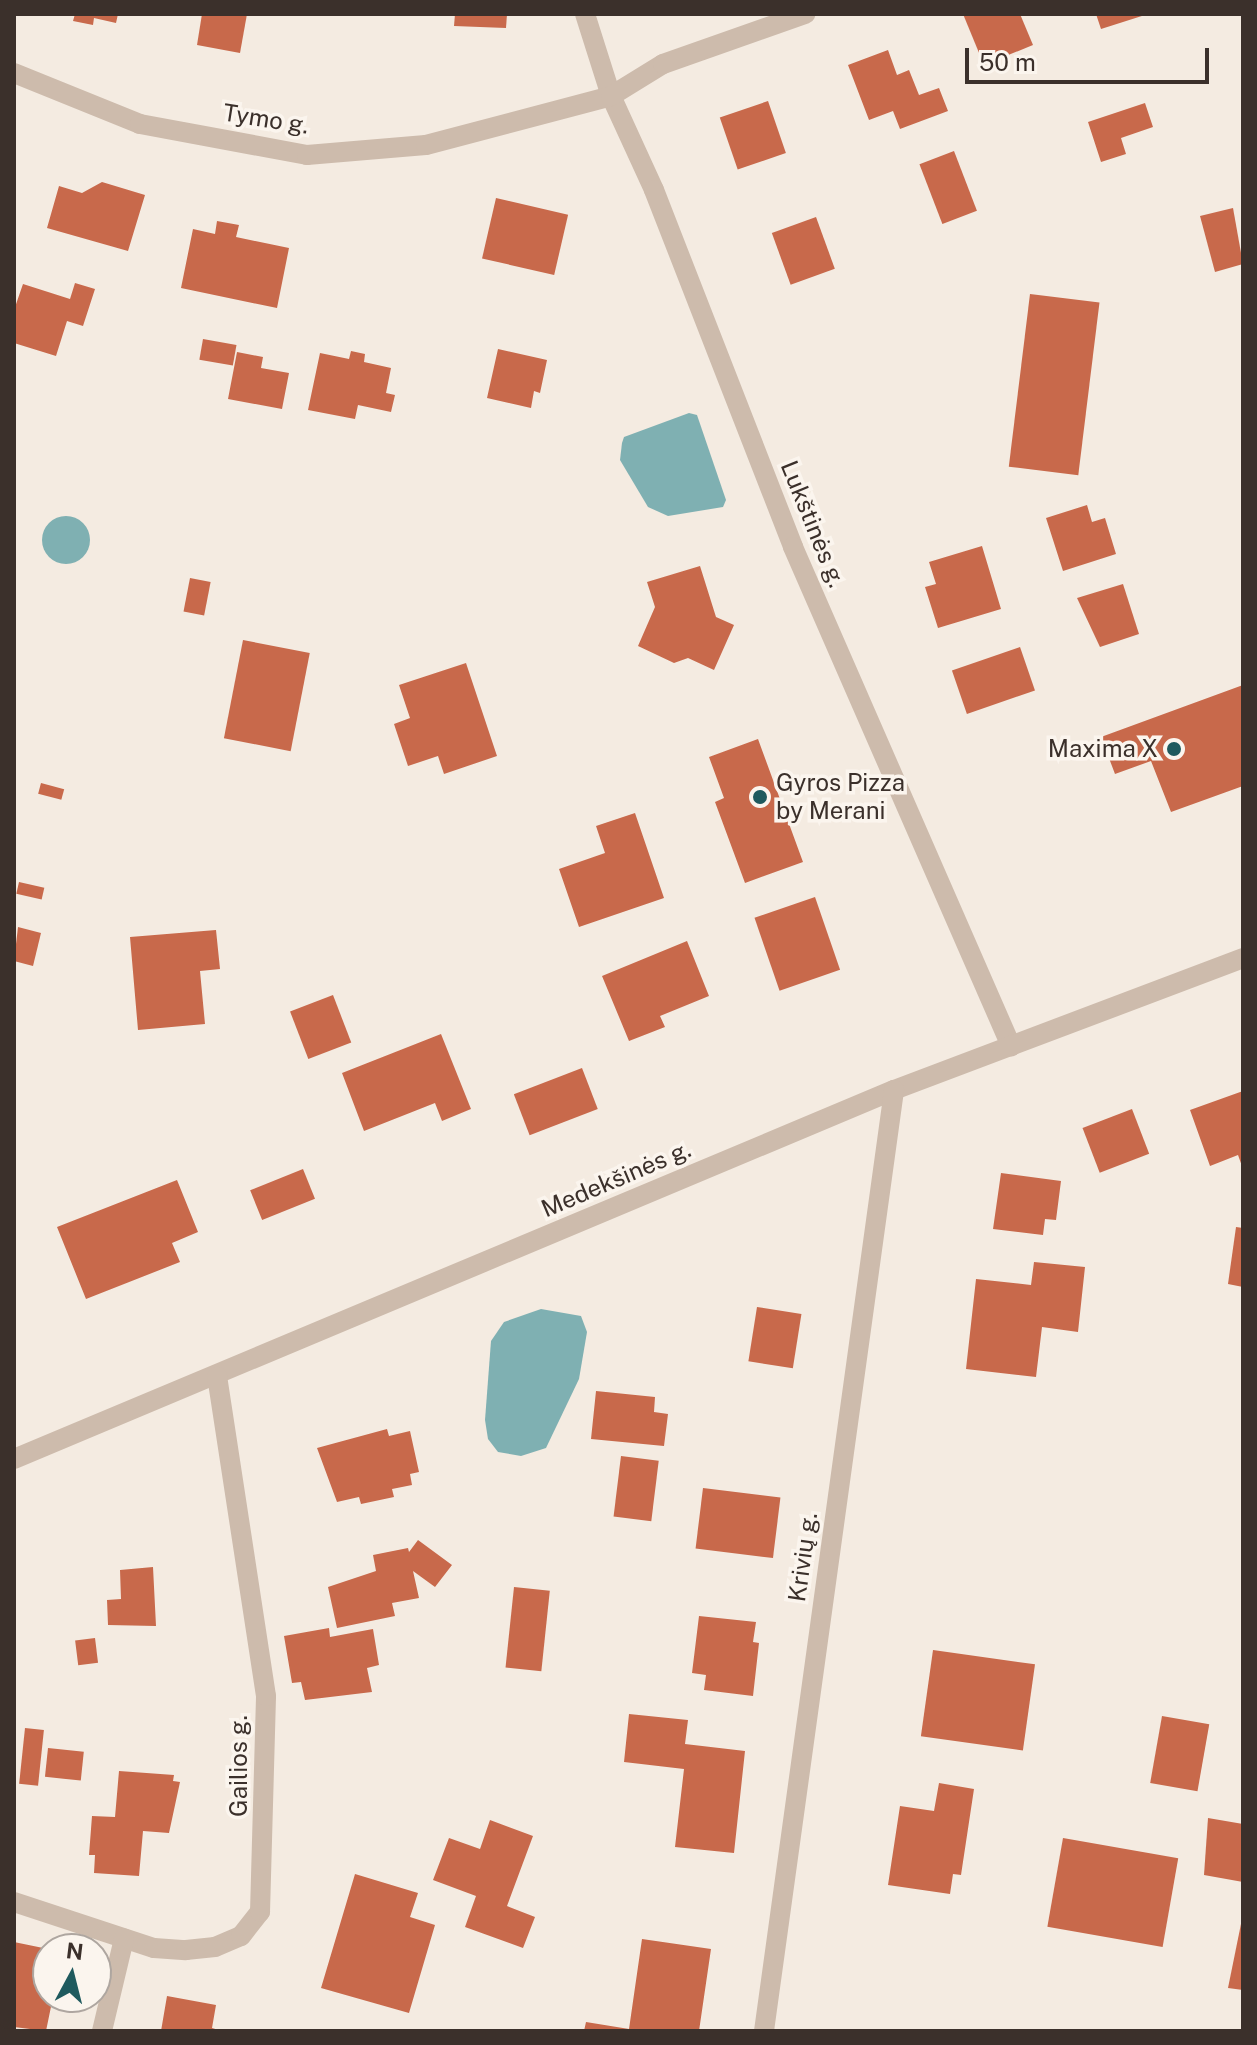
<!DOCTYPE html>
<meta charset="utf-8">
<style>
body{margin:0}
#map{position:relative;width:1257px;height:2045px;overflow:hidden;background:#f4ebe1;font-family:"Public Sans",sans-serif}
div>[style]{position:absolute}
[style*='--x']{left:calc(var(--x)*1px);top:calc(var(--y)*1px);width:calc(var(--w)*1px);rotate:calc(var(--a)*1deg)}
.water>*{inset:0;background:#7fb0b2}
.round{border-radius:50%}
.building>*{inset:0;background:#c8694b;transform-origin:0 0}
.minor>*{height:20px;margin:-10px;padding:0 10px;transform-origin:10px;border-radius:10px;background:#cdbbac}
.dots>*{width:22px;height:22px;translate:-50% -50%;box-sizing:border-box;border:4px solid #fbf5ee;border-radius:50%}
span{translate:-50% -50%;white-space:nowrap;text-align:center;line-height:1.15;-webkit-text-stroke:7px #fbf5ee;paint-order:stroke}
.street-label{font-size:24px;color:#3b302b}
.poi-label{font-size:24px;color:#3b302b}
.right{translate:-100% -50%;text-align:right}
.left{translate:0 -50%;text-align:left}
.frame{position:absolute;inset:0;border:16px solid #3b302b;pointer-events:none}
.north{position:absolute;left:32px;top:1933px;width:80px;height:80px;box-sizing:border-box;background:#fbf5ee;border:2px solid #aea6a0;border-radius:50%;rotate:7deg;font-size:22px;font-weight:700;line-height:32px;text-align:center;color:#3b302b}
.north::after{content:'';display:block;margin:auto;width:28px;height:36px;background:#1f5a5e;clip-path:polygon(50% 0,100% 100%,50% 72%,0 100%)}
.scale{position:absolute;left:965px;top:48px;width:244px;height:36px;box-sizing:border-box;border:4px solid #3b302b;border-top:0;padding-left:10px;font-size:24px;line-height:28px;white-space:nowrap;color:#3b302b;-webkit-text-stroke:6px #fbf5ee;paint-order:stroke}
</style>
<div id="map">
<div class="water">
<i style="clip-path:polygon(689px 413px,697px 415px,726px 500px,723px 507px,668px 516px,648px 507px,620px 460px,622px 443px,624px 437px)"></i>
<i class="round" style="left:42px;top:516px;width:48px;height:48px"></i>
<i style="clip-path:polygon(541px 1309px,581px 1316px,587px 1332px,579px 1379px,546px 1448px,521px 1456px,498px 1452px,488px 1439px,485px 1420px,491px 1341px,504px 1322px)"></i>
</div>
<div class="building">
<i style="clip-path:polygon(75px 14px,118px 14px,116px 23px,94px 18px,93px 25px,73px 21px)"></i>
<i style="clip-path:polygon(202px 14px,247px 14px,240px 53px,197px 45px)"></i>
<i style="clip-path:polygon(455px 14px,507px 14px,506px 28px,454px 26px)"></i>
<i style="clip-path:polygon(963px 14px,1020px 14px,1033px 45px,984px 65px)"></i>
<i style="clip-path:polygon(1096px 14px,1145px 14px,1145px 15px,1101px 29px)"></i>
<i style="clip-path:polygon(888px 50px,897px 75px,909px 70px,919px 95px,939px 88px,948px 111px,900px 129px,893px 111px,869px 120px,848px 65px)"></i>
<i style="left:768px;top:101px;width:55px;height:51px;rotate:71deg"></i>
<i style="clip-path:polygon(1145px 103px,1153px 127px,1121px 138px,1126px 154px,1101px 162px,1088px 122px)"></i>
<i style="left:954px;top:151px;width:64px;height:37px;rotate:69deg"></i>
<i style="clip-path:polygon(102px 182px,145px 195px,128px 251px,47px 228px,59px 186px,82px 193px)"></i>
<i style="left:496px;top:198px;width:74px;height:62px;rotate:13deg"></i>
<i style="clip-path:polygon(1233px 208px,1243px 264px,1215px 272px,1200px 216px)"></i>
<i style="left:816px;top:217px;width:55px;height:47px;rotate:70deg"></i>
<i style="clip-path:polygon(217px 221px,239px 225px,236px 237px,289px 248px,277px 308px,181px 288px,193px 229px,215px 234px)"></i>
<i style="clip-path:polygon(75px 283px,95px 289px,83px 326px,67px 321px,56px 356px,14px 343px,14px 310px,23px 284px,70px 299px)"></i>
<i style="left:1030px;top:294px;width:70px;height:174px;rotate:7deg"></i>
<i style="left:203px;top:339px;width:34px;height:21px;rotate:10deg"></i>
<i style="clip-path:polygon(498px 349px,547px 360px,540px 393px,534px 391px,531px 408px,487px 398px)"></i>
<i style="clip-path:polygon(351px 351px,365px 354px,364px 362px,391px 368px,386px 393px,395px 395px,391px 412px,358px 405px,355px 419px,308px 410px,320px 353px,349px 359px)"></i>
<i style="clip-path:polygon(237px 352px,263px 357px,261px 368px,289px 373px,282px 409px,228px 399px)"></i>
<i style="clip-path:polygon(1087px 505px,1092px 522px,1105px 518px,1116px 554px,1063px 571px,1046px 518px)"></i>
<i style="clip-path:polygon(982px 546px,1001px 609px,938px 628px,925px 587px,936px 584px,929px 562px)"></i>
<i style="clip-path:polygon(700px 566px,716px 617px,734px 625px,714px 670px,688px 658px,674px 663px,638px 646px,655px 607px,647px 582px)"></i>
<i style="left:190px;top:578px;width:21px;height:34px;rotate:11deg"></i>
<i style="clip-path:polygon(1123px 584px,1139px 634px,1100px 647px,1077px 598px)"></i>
<i style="left:243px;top:640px;width:68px;height:100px;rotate:11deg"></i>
<i style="left:1020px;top:647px;width:46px;height:72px;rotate:71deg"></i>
<i style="clip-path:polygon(466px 663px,497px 756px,444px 774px,438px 756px,408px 766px,394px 724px,410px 718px,399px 685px)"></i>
<i style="clip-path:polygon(1243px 685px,1243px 786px,1171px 812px,1151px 761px,1115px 774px,1101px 737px)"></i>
<i style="clip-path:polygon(758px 739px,803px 862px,745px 883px,715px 802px,724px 798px,709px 757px)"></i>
<i style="left:41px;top:783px;width:24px;height:11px;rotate:15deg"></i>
<i style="clip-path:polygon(635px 813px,664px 898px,579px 927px,559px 869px,605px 853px,596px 826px)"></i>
<i style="left:19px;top:882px;width:26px;height:12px;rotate:13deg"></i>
<i style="left:815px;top:897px;width:77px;height:64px;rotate:71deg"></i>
<i style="clip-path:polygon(18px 927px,41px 933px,33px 966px,14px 961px)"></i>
<i style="clip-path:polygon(216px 930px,220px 969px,200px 971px,205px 1024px,138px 1030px,130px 937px)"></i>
<i style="clip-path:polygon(687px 941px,709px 996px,660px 1016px,665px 1027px,629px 1041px,602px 976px)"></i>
<i style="left:333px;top:995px;width:51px;height:46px;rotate:69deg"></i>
<i style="clip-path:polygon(441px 1034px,471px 1109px,442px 1121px,435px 1103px,364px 1131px,342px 1073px)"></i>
<i style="left:582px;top:1068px;width:44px;height:73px;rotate:69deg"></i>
<i style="clip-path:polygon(1243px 1091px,1243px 1169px,1238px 1155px,1210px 1166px,1190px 1110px)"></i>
<i style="left:1132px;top:1109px;width:48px;height:53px;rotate:69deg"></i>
<i style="left:303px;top:1169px;width:32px;height:57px;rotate:68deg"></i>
<i style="clip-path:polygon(1001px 1173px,1061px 1181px,1056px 1220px,1045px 1219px,1043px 1235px,993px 1229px)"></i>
<i style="clip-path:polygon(177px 1180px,198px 1232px,172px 1243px,180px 1262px,86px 1299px,57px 1227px)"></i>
<i style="clip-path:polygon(1236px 1227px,1243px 1228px,1243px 1287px,1228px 1284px)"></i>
<i style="clip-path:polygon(1034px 1262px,1085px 1267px,1078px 1332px,1042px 1327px,1036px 1377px,966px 1369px,976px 1279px,1031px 1285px)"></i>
<i style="left:757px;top:1307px;width:45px;height:55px;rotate:9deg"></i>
<i style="clip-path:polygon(596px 1391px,655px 1397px,654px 1412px,668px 1414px,664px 1446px,591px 1439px)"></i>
<i style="clip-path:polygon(387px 1429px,389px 1436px,410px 1431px,419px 1472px,410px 1474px,412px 1485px,392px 1489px,394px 1497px,361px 1504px,359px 1497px,337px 1502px,317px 1448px)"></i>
<i style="left:621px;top:1456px;width:38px;height:61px;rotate:7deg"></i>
<i style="left:703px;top:1488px;width:78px;height:61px;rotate:7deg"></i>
<i style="clip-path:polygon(418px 1540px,452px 1565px,435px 1587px,413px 1571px,419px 1598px,392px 1603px,395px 1616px,337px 1628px,328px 1587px,376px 1571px,373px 1555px,408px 1548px,409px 1552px)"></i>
<i style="clip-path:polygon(153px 1567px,156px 1626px,108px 1625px,107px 1600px,121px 1599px,120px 1570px)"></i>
<i style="left:514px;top:1587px;width:36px;height:81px;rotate:6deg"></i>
<i style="clip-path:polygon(699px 1616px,756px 1622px,753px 1642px,759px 1643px,753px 1696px,704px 1690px,706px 1675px,692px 1673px)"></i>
<i style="clip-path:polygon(329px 1628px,330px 1637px,373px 1629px,379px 1665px,367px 1668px,372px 1692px,305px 1700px,301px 1682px,292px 1683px,284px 1636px)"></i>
<i style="left:95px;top:1638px;width:25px;height:20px;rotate:83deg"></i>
<i style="left:933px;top:1650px;width:103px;height:87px;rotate:8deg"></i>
<i style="clip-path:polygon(629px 1714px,688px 1720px,685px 1744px,745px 1751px,734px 1853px,675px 1847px,684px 1769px,624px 1762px)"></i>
<i style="left:1162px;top:1716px;width:48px;height:68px;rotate:10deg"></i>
<i style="left:25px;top:1728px;width:19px;height:56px;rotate:6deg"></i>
<i style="left:48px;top:1748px;width:36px;height:29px;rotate:6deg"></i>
<i style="clip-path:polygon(119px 1771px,174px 1775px,173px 1781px,180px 1782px,169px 1833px,143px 1831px,139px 1876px,94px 1873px,95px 1855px,89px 1855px,92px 1816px,115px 1817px)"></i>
<i style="clip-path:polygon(939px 1783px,974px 1789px,961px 1875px,953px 1874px,950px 1894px,888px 1885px,900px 1806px,934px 1811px)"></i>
<i style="clip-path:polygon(1208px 1818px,1243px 1824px,1243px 1882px,1204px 1875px)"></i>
<i style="clip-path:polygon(490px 1820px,533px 1836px,507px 1906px,535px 1917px,523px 1948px,465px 1927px,476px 1896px,433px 1880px,449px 1838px,480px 1849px)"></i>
<i style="left:1063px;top:1838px;width:117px;height:90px;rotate:10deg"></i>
<i style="clip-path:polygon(355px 1874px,418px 1893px,410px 1917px,435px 1925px,409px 2013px,321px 1988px)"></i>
<i style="clip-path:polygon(1243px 1914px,1243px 1990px,1228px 1988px)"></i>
<i style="clip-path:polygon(642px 1939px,711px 1949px,699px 2031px,584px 2031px,586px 2022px,629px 2029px)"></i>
<i style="clip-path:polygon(14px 1942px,48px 1949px,48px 1997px,53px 1997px,46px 2031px,14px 2027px)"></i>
<i style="clip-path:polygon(167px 1996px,216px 2005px,212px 2028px,222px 2031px,161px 2031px)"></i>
</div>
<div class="minor">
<i style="--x:585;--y:14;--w:86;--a:72.4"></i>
<i style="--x:611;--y:96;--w:103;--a:65.4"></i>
<i style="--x:654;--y:190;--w:383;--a:68.7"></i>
<i style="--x:793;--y:547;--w:545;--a:66.4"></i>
<i style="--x:14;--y:73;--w:136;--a:22"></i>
<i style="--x:140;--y:124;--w:170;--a:10.5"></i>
<i style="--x:307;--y:155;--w:119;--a:-4.8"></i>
<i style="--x:426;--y:145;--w:191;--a:-14.8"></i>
<i style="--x:611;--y:96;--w:61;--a:-31.6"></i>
<i style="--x:663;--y:64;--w:151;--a:-19.4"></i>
<i style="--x:14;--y:1459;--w:954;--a:-22.75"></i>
<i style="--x:894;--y:1090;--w:373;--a:-20.7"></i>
<i style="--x:14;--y:1902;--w:147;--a:18.2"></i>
<i style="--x:154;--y:1948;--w:32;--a:4"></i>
<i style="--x:186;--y:1950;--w:29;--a:-6"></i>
<i style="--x:215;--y:1947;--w:28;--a:-23"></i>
<i style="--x:241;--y:1936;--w:31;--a:-52"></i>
<i style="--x:260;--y:1912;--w:216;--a:-88.4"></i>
<i style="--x:266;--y:1696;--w:323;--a:-98.7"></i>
<i style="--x:102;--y:2031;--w:95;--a:-76.6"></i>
<i style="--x:764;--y:2031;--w:950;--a:-82.13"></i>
</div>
<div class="dots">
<i style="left:1174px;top:749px;background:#1f5a5e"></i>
<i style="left:760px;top:797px;background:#1f5a5e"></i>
</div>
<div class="street-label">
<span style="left:266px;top:119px;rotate:9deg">Tymo g.</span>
<span style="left:813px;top:524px;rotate:68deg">Lukštinės g.</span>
<span style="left:616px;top:1179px;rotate:-23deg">Medekšinės g.</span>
<span style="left:803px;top:1557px;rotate:-82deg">Krivių g.</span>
<span style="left:239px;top:1766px;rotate:-90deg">Gailios g.</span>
</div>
<div class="poi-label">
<span class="right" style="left:1158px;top:749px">Maxima X</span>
<span class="left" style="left:776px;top:797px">Gyros Pizza<br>by Merani</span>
</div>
<div class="frame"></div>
<div class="north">N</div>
<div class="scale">50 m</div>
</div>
